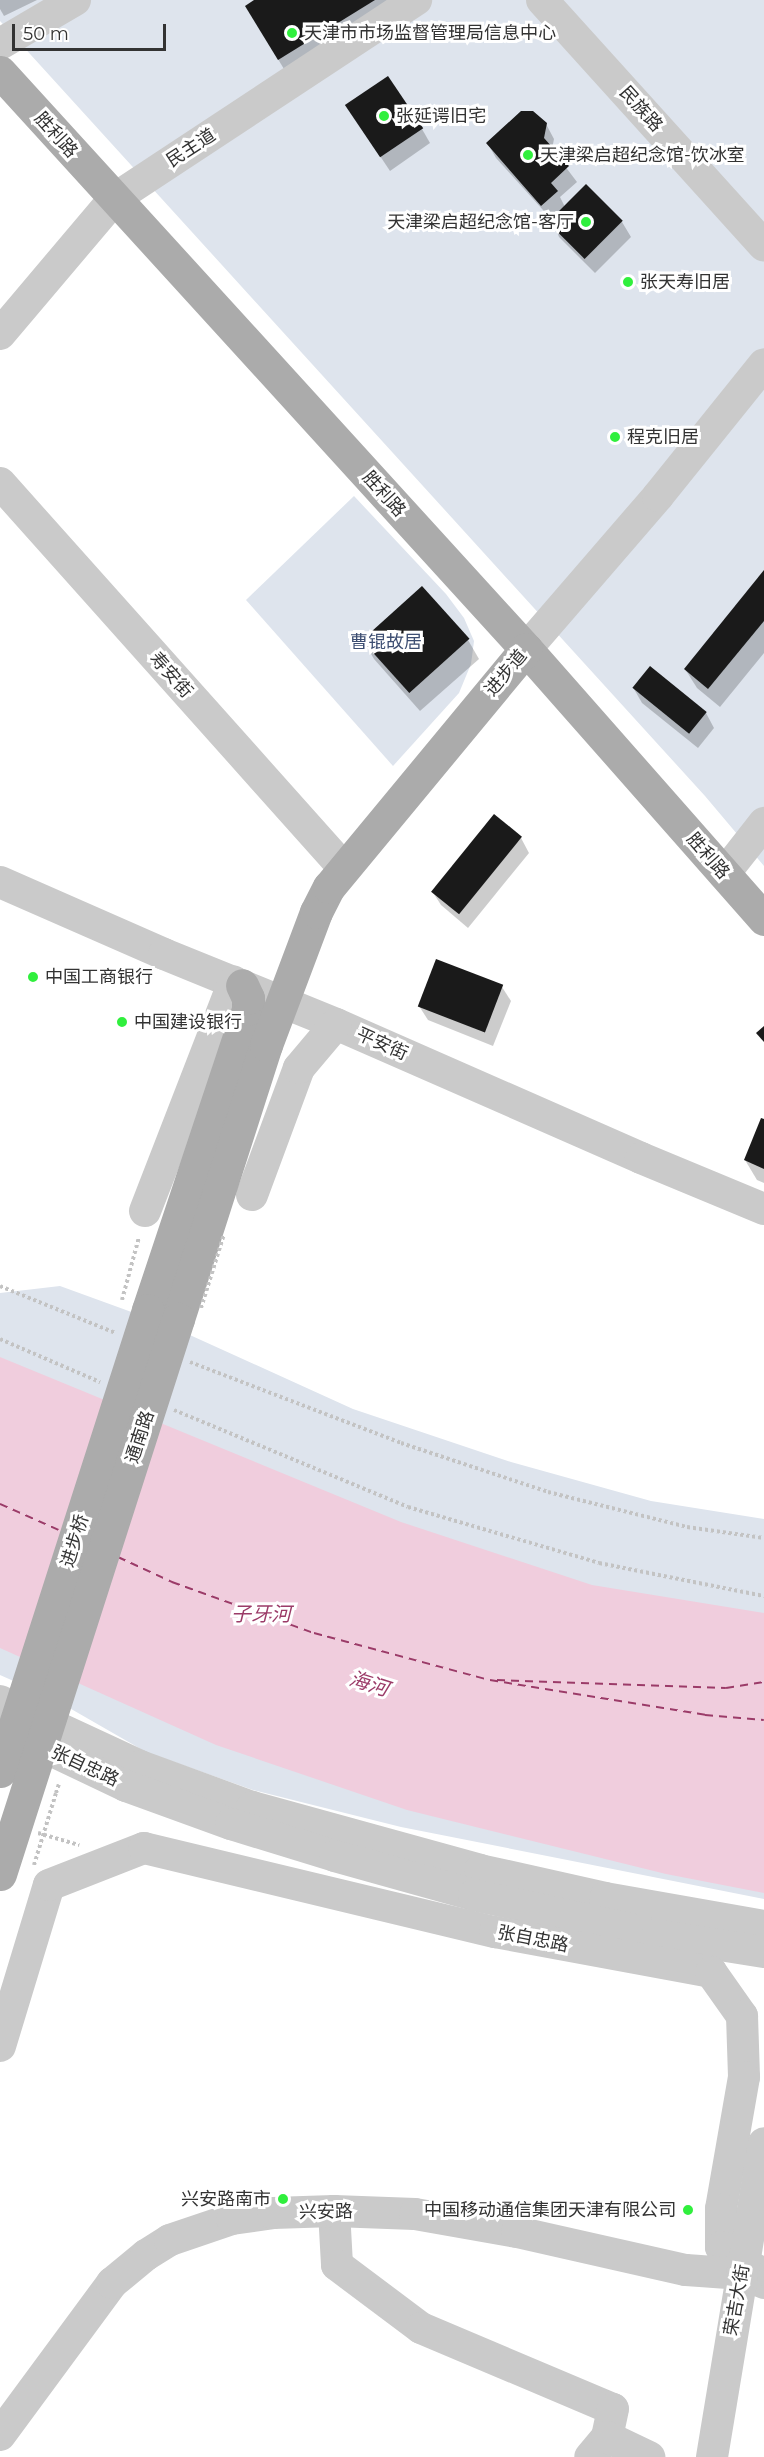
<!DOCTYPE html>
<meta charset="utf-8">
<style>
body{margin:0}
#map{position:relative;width:764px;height:2457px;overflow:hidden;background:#fff;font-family:Montserrat,"Noto Sans SC",sans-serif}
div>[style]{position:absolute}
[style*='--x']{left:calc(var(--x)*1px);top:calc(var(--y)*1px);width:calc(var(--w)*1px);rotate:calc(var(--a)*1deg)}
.green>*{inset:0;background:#dee4ed}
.water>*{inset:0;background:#f0cddd}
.shadow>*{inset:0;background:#0003}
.ferry>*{height:1.5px;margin-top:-0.75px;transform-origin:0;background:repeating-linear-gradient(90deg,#9b3b68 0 8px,transparent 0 14px)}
.building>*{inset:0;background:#1a1a1a;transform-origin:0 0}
.path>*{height:4px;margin-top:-2px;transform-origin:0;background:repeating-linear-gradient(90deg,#c3c3c3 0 3px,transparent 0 6px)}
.minor>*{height:32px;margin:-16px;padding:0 16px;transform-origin:16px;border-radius:16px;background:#cacaca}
.major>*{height:33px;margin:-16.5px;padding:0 16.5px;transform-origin:16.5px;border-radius:16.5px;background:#ababab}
.path-bridge>*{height:4px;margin-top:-2px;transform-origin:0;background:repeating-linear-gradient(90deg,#c3c3c3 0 3px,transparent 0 6px)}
.major-bridge>*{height:33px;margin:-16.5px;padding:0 16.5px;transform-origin:16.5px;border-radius:16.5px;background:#ababab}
.dots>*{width:16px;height:16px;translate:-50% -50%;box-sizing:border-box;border:3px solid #fff;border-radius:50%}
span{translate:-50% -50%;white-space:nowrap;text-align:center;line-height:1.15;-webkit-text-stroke:6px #fff;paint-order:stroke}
.poi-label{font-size:18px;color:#333}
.left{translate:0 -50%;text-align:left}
.right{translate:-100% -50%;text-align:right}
.street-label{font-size:18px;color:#333}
.park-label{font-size:18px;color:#3d4e72}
.water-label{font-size:20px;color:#9b3b68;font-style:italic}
.scale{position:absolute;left:12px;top:24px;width:154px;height:27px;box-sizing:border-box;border:3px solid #333;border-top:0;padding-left:8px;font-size:18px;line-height:21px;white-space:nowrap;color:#333;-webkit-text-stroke:4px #fff;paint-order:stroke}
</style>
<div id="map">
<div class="green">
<i style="clip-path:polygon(0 0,764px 0,764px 866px,705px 796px,0 21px)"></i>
<i style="clip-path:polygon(354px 496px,446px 594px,464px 618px,474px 641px,471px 664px,459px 693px,393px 766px,246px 600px)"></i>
<i style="clip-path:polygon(60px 1286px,170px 1326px,353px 1409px,511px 1462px,651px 1501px,764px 1519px,764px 1899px,401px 1827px,253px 1790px,146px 1752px,52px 1698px,0 1675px,0 1293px)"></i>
</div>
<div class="water">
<i style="clip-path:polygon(0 1357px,401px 1522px,592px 1585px,764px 1613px,764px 1893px,666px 1874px,407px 1810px,216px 1745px,0 1648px)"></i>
</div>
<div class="shadow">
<i style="clip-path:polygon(0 0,37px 0,4px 16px,0 9px)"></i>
<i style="clip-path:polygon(256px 0,400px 0,290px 79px,258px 26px)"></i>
<i style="clip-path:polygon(356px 120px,422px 129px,430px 143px,390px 171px)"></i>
<i style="clip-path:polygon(546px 124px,554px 139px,552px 149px,577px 182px,560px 197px,565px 207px,586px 186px,622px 222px,631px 237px,595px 273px,559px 237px,552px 220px,496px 158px,488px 144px)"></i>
<i style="clip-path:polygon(764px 573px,764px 653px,720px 707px,697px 688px,685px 669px)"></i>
<i style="clip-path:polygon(363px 640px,468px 640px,479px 659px,420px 711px,374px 659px)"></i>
<i style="clip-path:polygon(634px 689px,706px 713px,714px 728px,698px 748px,642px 703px)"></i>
<i style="clip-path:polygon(521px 838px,529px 853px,468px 928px,441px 905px,432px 891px)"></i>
<i style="clip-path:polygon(502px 987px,511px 1001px,493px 1046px,428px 1020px,419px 1006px)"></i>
<i style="clip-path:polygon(764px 1121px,764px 1183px,757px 1180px,745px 1160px)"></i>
</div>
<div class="ferry">
<i style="--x:0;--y:1504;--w:64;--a:23.8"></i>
<i style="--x:118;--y:1557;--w:60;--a:24.8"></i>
<i style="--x:172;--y:1582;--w:151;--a:19.8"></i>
<i style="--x:314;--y:1633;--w:182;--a:15"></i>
<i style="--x:490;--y:1680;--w:218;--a:9.2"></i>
<i style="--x:705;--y:1715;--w:59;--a:4.8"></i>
<i style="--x:497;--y:1680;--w:229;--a:2"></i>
<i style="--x:726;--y:1688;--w:38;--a:-9"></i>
</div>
<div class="building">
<i style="clip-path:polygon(254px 0,375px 0,278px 60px,245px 6px)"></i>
<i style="left:388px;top:76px;width:63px;height:52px;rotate:56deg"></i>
<i style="clip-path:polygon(521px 111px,533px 111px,547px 123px,544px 138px,569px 166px,551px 183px,558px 191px,541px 206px,486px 143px)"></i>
<i style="left:586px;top:184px;width:52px;height:54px;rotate:45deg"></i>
<i style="clip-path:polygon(764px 570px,764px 621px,708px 689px,684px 669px)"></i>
<i style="left:422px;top:586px;width:71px;height:81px;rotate:48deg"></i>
<i style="left:650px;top:666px;width:73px;height:28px;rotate:39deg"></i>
<i style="left:494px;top:814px;width:36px;height:100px;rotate:39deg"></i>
<i style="left:436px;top:959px;width:72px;height:51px;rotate:21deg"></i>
<i style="clip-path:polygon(764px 1026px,764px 1042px,756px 1033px)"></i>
<i style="clip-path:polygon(761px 1118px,764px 1119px,764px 1169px,744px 1160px)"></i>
</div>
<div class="path">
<i style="--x:0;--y:1286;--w:125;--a:22.1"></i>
<i style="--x:0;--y:1339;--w:109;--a:23.3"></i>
<i style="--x:190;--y:1362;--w:226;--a:21"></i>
<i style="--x:401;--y:1443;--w:155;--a:18.4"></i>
<i style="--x:548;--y:1492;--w:143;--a:14.1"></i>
<i style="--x:687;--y:1527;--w:78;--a:8.1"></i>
<i style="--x:174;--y:1410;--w:253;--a:22.5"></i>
<i style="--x:408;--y:1507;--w:199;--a:16.3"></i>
<i style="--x:599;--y:1563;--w:168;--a:11.3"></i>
<i style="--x:34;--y:1865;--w:75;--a:-73"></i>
</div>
<div class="minor">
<i style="--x:542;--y:0;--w:331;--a:47.9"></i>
<i style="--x:0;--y:44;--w:87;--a:-30.4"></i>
<i style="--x:0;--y:334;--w:177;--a:-49.8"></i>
<i style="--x:114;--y:199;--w:362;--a:-33.4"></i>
<i style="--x:0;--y:483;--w:515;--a:48.23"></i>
<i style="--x:526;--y:649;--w:202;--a:-49.2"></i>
<i style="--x:658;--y:496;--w:169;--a:-51.2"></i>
<i style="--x:724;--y:874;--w:65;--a:-51.9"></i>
<i style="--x:0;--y:882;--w:179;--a:23.7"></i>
<i style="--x:164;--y:954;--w:186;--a:22.1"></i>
<i style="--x:336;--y:1024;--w:333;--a:23.7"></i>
<i style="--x:641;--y:1158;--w:133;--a:22.5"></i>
<i style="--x:252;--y:1195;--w:135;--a:-69.7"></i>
<i style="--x:299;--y:1068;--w:57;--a:-49.9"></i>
<i style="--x:145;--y:1211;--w:246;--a:-68.8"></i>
<i style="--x:0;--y:1701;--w:154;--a:24.9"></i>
<i style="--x:140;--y:1766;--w:119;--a:20.1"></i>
<i style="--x:252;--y:1807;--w:237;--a:15.4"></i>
<i style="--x:480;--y:1870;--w:128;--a:12.6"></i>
<i style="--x:605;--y:1898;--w:161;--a:10"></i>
<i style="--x:17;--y:1734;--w:121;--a:25.5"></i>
<i style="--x:126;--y:1786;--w:112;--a:19.9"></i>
<i style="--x:231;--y:1824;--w:109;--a:17.1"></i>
<i style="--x:335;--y:1856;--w:144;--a:15.7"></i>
<i style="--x:474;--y:1895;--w:187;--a:12.3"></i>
<i style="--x:657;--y:1935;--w:108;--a:9"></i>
<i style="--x:0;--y:2046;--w:168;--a:-73.1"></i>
<i style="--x:49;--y:1885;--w:102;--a:-21.3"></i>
<i style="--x:144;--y:1848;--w:361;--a:13.5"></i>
<i style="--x:495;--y:1932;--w:220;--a:10.5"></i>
<i style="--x:711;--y:1972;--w:54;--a:54.8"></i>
<i style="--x:742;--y:2016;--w:61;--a:88.1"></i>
<i style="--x:744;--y:2077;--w:134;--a:99.9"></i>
<i style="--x:721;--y:2209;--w:38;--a:90"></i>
<i style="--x:721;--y:2247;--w:34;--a:52"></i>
<i style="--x:742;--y:2274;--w:24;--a:22"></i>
<i style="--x:334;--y:2211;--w:54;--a:86.8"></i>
<i style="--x:337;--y:2265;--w:105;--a:36.9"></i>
<i style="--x:421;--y:2328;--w:208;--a:22.9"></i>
<i style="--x:613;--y:2409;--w:29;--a:102"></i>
<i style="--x:607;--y:2437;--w:26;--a:130"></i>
<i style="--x:0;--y:2435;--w:189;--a:-53.6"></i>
<i style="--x:112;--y:2283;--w:44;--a:-39.5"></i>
<i style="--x:146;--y:2255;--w:28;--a:-32"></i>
<i style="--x:170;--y:2240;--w:65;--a:-18.7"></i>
<i style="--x:232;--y:2219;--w:41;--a:-8.3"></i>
<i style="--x:273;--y:2213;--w:61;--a:-1.9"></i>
<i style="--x:334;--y:2211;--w:81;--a:2.1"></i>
<i style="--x:415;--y:2214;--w:104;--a:10"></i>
<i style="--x:517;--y:2232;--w:173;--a:12.7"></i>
<i style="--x:686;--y:2270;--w:56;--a:4.1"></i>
<i style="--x:742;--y:2274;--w:15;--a:-16"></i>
<i style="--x:607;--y:2437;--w:47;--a:25.5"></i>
<i style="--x:712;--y:2457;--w:318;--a:-80.6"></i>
</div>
<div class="major">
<i style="--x:0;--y:72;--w:781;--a:47.65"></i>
<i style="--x:526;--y:649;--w:360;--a:48.6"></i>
<i style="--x:148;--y:1310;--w:317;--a:-71.6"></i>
<i style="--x:248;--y:1009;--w:11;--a:-90"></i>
<i style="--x:248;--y:998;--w:14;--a:-115"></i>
<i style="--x:178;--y:1319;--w:288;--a:-72.2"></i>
<i style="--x:266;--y:1045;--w:142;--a:-69.4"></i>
<i style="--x:316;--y:912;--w:28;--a:-63"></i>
<i style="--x:329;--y:887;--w:309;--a:-50.4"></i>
</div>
<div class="path-bridge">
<i style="--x:122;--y:1300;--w:65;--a:-74.9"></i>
<i style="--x:201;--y:1308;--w:77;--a:-72.7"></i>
<i style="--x:56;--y:1793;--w:9;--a:-72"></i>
<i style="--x:38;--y:1833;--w:43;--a:16.3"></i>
</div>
<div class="major-bridge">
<i style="--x:0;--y:1771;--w:484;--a:-72.2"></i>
<i style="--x:0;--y:1874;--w:583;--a:-72.22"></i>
</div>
<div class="dots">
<i style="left:292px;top:33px;background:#30ef3d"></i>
<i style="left:384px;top:116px;background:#30ef3d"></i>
<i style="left:528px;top:155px;background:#30ef3d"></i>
<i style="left:586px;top:222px;background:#30ef3d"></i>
<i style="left:628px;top:282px;background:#30ef3d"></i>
<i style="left:615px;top:437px;background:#30ef3d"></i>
<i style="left:33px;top:977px;background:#30ef3d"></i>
<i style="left:122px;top:1022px;background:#30ef3d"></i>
<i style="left:283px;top:2199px;background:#30ef3d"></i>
<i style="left:688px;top:2210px;background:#30ef3d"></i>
</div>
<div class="poi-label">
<span class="left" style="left:304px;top:33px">天津市市场监督管理局信息中心</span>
<span class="left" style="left:396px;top:116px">张延谔旧宅</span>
<span class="left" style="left:540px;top:155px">天津梁启超纪念馆-饮冰室</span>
<span class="right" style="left:574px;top:222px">天津梁启超纪念馆-客厅</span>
<span class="left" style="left:640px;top:282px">张天寿旧居</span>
<span class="left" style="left:627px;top:437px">程克旧居</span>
<span class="left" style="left:45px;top:977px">中国工商银行</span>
<span class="left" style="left:134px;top:1022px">中国建设银行</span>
<span class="right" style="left:271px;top:2199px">兴安路南市</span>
<span class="right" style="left:676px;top:2210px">中国移动通信集团天津有限公司</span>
</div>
<div class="street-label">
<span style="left:641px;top:109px;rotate:48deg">民族路</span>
<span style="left:56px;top:135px;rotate:48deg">胜利路</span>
<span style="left:191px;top:148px;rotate:-33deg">民主道</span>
<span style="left:384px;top:494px;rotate:48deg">胜利路</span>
<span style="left:506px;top:673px;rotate:-50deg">进步道</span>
<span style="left:171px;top:675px;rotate:48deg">寿安街</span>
<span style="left:708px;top:856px;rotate:49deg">胜利路</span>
<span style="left:382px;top:1044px;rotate:24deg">平安街</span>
<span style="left:140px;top:1437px;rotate:-72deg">通南路</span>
<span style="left:75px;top:1541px;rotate:-73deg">进步桥</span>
<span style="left:85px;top:1766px;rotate:25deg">张自忠路</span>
<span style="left:533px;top:1939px;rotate:11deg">张自忠路</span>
<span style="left:326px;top:2212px;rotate:-1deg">兴安路</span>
<span style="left:737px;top:2300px;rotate:-80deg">荣吉大街</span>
</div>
<div class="park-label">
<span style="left:386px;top:642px">曹锟故居</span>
</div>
<div class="water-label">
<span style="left:261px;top:1614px">子牙河</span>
<span style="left:369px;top:1684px;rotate:17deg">海河</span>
</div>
<div class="scale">50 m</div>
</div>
